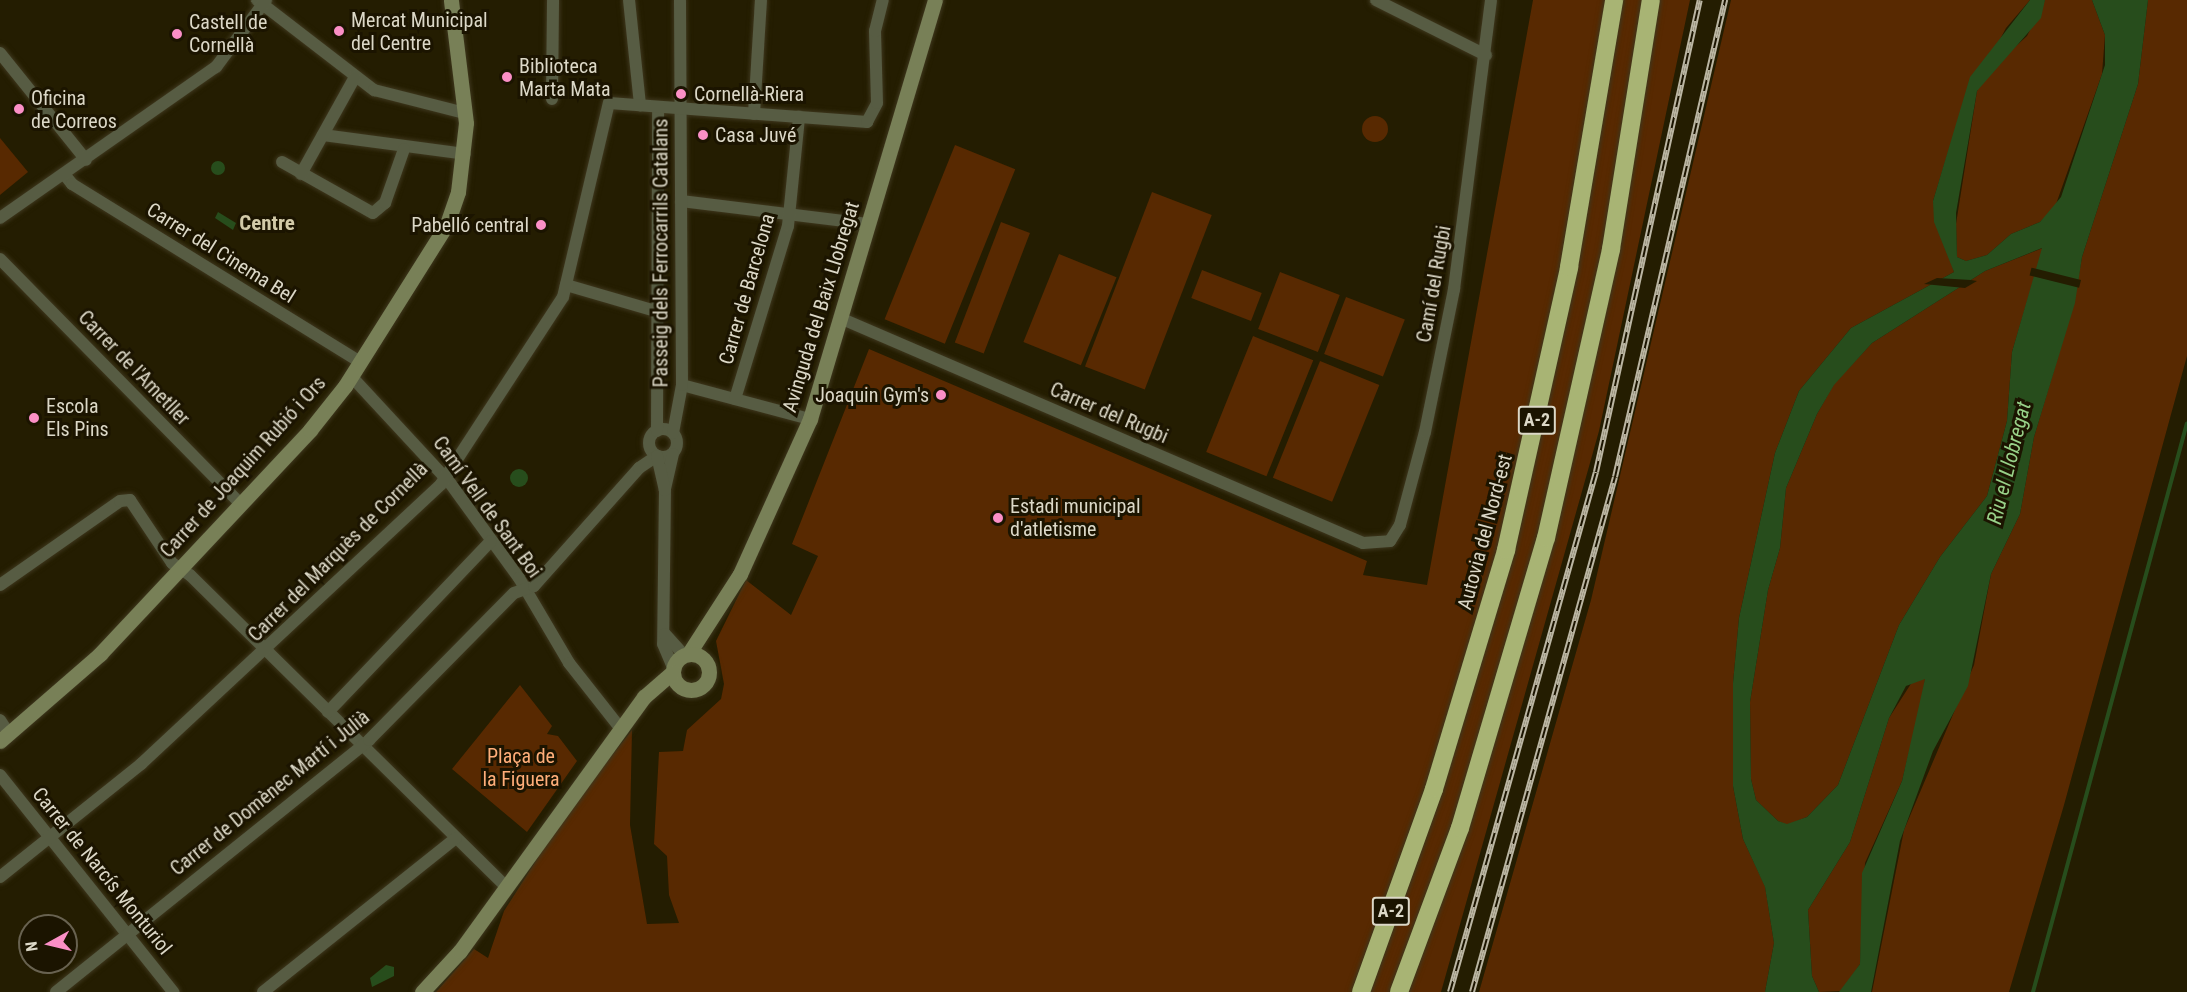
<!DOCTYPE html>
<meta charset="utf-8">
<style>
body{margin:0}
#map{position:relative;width:2187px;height:992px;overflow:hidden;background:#241d01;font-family:"Roboto Condensed",sans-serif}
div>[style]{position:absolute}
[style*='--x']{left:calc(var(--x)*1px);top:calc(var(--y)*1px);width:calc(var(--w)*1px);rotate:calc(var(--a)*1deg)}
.green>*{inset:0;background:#582901;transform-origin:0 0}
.round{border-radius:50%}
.water>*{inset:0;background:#274d1c}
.pier>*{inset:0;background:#241d01;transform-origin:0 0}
.stream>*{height:4px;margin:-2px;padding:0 2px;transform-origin:2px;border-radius:2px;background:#274d1c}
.roads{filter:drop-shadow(0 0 2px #3e371d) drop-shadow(0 0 2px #3e371d)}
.street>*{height:12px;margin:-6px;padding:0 6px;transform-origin:6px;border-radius:6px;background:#575c43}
.street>.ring{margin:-6px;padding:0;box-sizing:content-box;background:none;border:12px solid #575c43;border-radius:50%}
.secondary>*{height:15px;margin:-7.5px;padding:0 7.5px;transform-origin:7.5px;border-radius:7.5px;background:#788057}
.secondary>.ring{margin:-7.5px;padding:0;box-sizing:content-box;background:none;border:15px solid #788057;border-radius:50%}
.highway>*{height:18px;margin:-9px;padding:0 9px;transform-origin:9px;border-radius:9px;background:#a8b474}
.rail>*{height:6px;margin-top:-3px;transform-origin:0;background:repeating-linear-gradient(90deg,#1b1400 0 11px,#bbb6a3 0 22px);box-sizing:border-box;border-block:2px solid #bbb6a3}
.dots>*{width:16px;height:16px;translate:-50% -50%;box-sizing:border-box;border:3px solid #1b1400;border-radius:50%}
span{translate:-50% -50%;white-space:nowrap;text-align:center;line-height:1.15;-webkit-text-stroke:6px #1b1400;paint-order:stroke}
.shield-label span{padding:2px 4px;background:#1b1400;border:2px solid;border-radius:4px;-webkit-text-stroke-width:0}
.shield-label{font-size:18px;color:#dcd8c7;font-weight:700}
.poi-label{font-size:20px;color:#dcd8c7}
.left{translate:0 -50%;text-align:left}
.right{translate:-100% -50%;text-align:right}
.street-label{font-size:20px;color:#dcd8c7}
.park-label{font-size:20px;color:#ffae79}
.neighbourhood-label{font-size:21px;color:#d2caa8;font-weight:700}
.water-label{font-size:21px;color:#98d188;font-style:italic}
.north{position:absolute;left:18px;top:914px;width:60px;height:60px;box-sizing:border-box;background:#1b1400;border:2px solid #686250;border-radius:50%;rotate:262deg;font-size:16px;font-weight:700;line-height:24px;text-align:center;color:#dcd8c7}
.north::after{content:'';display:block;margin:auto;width:21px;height:27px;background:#fb8fc6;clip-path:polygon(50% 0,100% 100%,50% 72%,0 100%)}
</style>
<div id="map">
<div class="green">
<i style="clip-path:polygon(1533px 0,1690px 0,1599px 431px,1441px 992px,436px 992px,474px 949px,488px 958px,504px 911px,565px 815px,632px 730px,630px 825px,647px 924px,679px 923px,669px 895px,667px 856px,654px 844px,659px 752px,683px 751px,687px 730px,721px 699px,724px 684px,716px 641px,746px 580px,791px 615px,818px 556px,792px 544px,869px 349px,1367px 561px,1363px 575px,1427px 585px)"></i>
<i style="clip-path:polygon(1731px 0,2030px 0,2006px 28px,1959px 117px,1933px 201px,1954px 272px,1851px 328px,1799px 391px,1775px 453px,1739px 618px,1733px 683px,1733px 786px,1743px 839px,1765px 886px,1774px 943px,1765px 992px,1479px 992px,1591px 600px)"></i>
<i style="clip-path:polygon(2045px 0,2092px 0,2105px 35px,2102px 74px,2055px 207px,2040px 222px,2011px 234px,1987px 255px,1966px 261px,1957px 257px,1956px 224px,1977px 91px,1988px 72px,2027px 36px)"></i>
<i style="clip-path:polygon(2148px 0,2187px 0,2187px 356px,2064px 805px,2009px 992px,1872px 992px,1904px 830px,1974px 665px,1991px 574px,2020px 514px,2034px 437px,2074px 303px,2082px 257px,2138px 84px)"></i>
<i class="round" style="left:1362px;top:116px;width:26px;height:26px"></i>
<i style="clip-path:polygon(0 138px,28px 172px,0 195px)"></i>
<i style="left:955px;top:145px;width:65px;height:188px;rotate:22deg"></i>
<i style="left:1152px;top:192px;width:64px;height:187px;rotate:21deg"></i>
<i style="left:1001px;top:222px;width:31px;height:129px;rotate:21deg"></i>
<i style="clip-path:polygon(2043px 248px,2012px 352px,2007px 421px,1987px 496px,1940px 557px,1899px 625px,1838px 785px,1807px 817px,1787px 825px,1778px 821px,1756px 800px,1751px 779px,1750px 702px,1768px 590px,1780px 548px,1786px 488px,1817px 414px,1834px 384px,1872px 343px,1985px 271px)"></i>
<i style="left:1059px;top:254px;width:62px;height:95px;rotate:22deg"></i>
<i style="left:1202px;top:270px;width:64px;height:30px;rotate:21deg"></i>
<i style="left:1280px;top:272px;width:64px;height:61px;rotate:21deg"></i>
<i style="left:1346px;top:297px;width:63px;height:61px;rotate:21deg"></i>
<i style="left:1253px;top:336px;width:65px;height:125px;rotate:22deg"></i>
<i style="left:1320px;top:361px;width:64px;height:126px;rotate:22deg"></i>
<i style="clip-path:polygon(1914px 679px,1925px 679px,1924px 691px,1902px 781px,1865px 863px,1860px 964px,1842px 991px,1819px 992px,1812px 976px,1808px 910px,1850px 842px,1889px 718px)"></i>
<i style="clip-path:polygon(520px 685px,552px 726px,547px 734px,558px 736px,577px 761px,527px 832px,452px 769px)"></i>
</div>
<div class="water">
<i style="clip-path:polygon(evenodd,2030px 0,2045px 0,2041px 18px,1977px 91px,1956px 213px,1957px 257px,1966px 261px,1987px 255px,2011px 234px,2040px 222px,2061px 197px,2105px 65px,2105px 35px,2092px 0,2148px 0,2138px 84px,2082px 257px,2075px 303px,2034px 437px,2020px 514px,1991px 574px,1968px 686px,1933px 751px,1900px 841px,1871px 992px,1839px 992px,1860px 964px,1862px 873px,1902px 781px,1925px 679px,1906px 686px,1889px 718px,1850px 842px,1808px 910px,1812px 976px,1819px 992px,1765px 992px,1774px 943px,1765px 887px,1743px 839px,1733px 786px,1733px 683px,1739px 618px,1775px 453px,1799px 391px,1851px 328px,1954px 272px,1934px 222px,1933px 201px,1970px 77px,2030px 0,2042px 248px,2012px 352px,2007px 421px,1987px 496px,1940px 557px,1899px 625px,1838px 785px,1807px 817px,1787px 824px,1778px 821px,1756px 800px,1751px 779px,1750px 702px,1768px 590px,1780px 548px,1786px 488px,1817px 414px,1834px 385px,1872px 343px,1985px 271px,2042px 248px)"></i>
<i class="round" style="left:211px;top:161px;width:14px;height:14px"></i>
<i style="clip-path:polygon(218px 212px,236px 223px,233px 230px,215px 218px)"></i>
<i class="round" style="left:510px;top:469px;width:18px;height:18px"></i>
<i style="clip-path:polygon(386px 965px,394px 967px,394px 976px,372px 987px,370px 978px)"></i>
</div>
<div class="pier">
<i style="clip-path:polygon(1937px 278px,1971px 280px,1977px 281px,1965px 288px,1924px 284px)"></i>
<i style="left:2081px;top:280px;width:8px;height:51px;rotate:104deg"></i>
</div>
<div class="stream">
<i style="--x:2033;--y:992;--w:589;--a:-74.86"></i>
</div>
<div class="roads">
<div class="street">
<i style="--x:257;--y:0;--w:148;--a:37.6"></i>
<i style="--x:374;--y:90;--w:94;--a:14.2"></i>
<i style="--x:629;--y:0;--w:106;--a:84"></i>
<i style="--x:1376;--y:0;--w:123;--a:26.6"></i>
<i style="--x:0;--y:53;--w:137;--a:51.2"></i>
<i style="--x:552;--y:99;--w:99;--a:-89.4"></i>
<i style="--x:754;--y:114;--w:114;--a:-86.5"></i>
<i style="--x:323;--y:135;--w:143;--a:7.6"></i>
<i style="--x:282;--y:162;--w:104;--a:29.3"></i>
<i style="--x:373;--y:213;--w:16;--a:-40"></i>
<i style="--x:385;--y:203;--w:57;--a:-70.6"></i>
<i style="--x:64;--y:174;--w:13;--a:51"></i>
<i style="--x:72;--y:184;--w:339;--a:31.7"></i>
<i style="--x:301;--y:174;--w:111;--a:-60.9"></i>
<i style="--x:681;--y:201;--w:188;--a:7"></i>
<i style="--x:0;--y:218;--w:264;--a:-35"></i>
<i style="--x:216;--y:67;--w:84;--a:-53.3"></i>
<i style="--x:0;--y:259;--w:344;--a:45.5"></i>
<i style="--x:566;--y:285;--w:97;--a:16.2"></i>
<i style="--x:840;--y:318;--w:569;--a:23.28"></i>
<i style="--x:1363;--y:543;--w:27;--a:-4"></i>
<i style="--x:1390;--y:541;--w:19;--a:-58"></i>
<i style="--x:1400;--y:525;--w:96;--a:-75"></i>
<i style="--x:1425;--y:432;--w:146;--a:-78.5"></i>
<i style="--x:1454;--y:289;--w:291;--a:-82.7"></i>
<i style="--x:351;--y:376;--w:146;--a:47.2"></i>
<i style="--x:450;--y:483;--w:117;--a:54"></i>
<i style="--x:519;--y:578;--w:99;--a:59.5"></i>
<i style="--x:569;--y:663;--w:84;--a:51.8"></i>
<i style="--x:682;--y:385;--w:132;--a:14.9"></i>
<i style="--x:735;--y:399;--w:181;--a:-73"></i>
<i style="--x:788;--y:226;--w:110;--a:-84.2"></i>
<i class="ring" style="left:649px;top:429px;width:16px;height:16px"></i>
<i style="--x:657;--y:431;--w:324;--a:-89.8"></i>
<i style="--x:673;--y:433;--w:49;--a:-79.4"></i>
<i style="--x:682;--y:385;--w:385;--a:-90.3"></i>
<i style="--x:673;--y:454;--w:37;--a:103"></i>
<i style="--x:665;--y:490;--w:154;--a:90.7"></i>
<i style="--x:663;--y:644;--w:25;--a:67"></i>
<i style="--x:0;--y:585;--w:146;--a:-35"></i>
<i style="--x:120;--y:501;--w:10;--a:-6"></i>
<i style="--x:130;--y:500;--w:76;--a:56.3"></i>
<i style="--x:172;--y:563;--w:22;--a:34"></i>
<i style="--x:190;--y:575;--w:444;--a:44.6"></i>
<i style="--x:665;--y:634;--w:28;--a:48"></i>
<i style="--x:328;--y:712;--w:236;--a:-46.4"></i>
<i style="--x:0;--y:720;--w:17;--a:57"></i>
<i style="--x:0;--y:775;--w:278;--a:51.4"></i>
<i style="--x:0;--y:877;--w:181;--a:-38.7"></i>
<i style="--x:141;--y:764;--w:410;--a:-43"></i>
<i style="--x:441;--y:484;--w:223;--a:-56.9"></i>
<i style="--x:563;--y:297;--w:199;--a:-76.7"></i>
<i style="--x:609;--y:103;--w:259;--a:4.2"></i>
<i style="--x:867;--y:122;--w:21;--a:-62"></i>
<i style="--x:877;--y:103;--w:72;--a:-91.6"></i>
<i style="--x:875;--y:31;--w:32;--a:-76"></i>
<i style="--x:56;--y:992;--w:402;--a:-38.8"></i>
<i style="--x:369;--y:740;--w:206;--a:-45.4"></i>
<i style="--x:514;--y:593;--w:21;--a:-19"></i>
<i style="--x:534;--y:586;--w:158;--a:-48.3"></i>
<i style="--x:639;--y:468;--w:22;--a:-34"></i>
<i style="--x:657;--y:456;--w:35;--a:77"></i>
<i style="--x:263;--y:992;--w:247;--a:-38.6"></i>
</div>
<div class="secondary">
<i style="--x:689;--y:653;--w:94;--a:-57.2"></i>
<i style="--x:740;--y:574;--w:170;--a:-65.7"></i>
<i style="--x:810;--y:419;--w:437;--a:-73.4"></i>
<i class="ring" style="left:673px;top:654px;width:21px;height:21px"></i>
<i style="--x:0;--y:741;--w:133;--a:-41"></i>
<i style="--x:100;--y:654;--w:307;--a:-46.8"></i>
<i style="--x:310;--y:430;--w:56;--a:-51.5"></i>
<i style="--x:345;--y:386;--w:191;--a:-57.8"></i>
<i style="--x:447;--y:224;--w:34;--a:-71"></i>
<i style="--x:458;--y:192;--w:69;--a:-83.4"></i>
<i style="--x:466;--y:123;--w:124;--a:-97"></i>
<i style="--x:422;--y:992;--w:56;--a:-47.2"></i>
<i style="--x:460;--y:951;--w:314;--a:-54.1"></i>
<i style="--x:644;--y:697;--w:38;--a:-41"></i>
</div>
<div class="highway">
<i style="--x:1361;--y:992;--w:216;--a:-70.2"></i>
<i style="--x:1434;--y:789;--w:250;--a:-73.2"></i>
<i style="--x:1506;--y:550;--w:290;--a:-77.4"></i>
<i style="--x:1569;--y:267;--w:271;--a:-80.4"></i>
<i style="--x:1399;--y:992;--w:175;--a:-69.6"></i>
<i style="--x:1460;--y:828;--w:302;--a:-73.5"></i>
<i style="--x:1546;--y:538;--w:296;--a:-77.3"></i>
<i style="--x:1611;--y:249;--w:252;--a:-80.9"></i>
</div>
</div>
<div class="rail">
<i style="--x:1450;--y:992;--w:540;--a:-74.32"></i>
<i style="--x:1596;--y:472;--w:483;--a:-77.6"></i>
<i style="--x:1472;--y:992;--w:534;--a:-74.48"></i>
<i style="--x:1615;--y:477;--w:490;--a:-77"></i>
</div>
<div class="dots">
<i style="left:339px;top:31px;background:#fb8fc6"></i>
<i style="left:177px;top:34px;background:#fb8fc6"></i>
<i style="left:507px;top:77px;background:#fb8fc6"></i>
<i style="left:681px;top:94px;background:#fb8fc6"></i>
<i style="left:19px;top:109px;background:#fb8fc6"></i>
<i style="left:703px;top:135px;background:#fb8fc6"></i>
<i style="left:541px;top:225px;background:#fb8fc6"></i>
<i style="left:941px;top:395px;background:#fb8fc6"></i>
<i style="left:34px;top:418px;background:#fb8fc6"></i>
<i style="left:998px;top:518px;background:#fb8fc6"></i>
</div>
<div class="shield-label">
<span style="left:1537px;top:420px">A-2</span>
<span style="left:1391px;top:911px">A-2</span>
</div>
<div class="poi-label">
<span class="left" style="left:351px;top:32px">Mercat Municipal<br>del Centre</span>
<span class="left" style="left:189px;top:34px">Castell de<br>Cornellà</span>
<span class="left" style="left:519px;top:78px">Biblioteca<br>Marta Mata</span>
<span class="left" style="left:694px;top:94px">Cornellà-Riera</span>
<span class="left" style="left:31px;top:110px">Oficina<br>de Correos</span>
<span class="left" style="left:715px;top:135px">Casa Juvé</span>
<span class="right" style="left:529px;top:225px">Pabelló central</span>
<span class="right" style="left:929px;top:395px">Joaquin Gym's</span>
<span class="left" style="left:46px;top:418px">Escola<br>Els Pins</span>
<span class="left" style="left:1010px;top:518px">Estadi municipal<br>d'atletisme</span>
</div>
<div class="street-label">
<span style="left:221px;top:253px;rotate:32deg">Carrer del Cinema Bel</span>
<span style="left:661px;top:253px;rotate:-90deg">Passeig dels Ferrocarrils Catalans</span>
<span style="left:1434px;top:284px;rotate:-80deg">Camí del Rugbi</span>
<span style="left:747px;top:289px;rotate:-74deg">Carrer de Barcelona</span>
<span style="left:821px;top:307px;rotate:-73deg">Avinguda del Baix Llobregat</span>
<span style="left:134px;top:368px;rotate:46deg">Carrer de l'Ametller</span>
<span style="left:1109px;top:413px;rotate:23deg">Carrer del Rugbi</span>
<span style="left:243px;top:467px;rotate:-48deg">Carrer de Joaquim Rubió i Ors</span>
<span style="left:487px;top:507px;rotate:54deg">Camí Vell de Sant Boi</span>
<span style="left:1485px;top:532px;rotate:-75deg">Autovia del Nord-est</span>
<span style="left:338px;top:552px;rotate:-45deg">Carrer del Marquès de Cornellà</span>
<span style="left:270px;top:793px;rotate:-39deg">Carrer de Domènec Martí i Julià</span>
<span style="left:102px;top:871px;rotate:51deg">Carrer de Narcís Monturiol</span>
</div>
<div class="park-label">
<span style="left:521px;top:768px">Plaça de<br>la Figuera</span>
</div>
<div class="neighbourhood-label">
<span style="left:267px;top:223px">Centre</span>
</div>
<div class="water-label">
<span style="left:2009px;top:463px;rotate:-76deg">Riu el Llobregat</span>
</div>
<div class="north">N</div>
</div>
